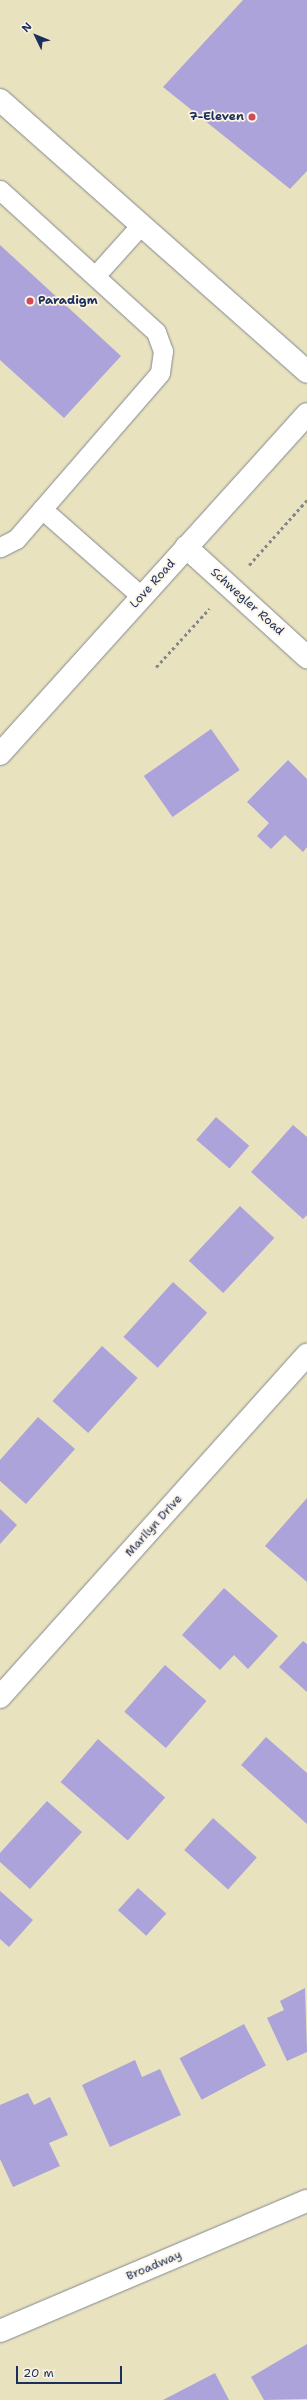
<!DOCTYPE html>
<style>
body{margin:0}
#map{position:relative;width:307px;height:2400px;overflow:hidden;background:#e9e2bf;font-family:"Shantell Sans",sans-serif}
div>[style]{position:absolute}
[style*='--x']{left:calc(var(--x)*1px);top:calc(var(--y)*1px);width:calc(var(--w)*1px);rotate:calc(var(--a)*1deg)}
.building>*{inset:0;background:#aba3d9;transform-origin:0 0}
.path>*{height:2.5px;margin-top:-1.25px;transform-origin:0;background:repeating-linear-gradient(90deg,#82888e 0 3px,transparent 0 6px)}
.roads{filter:drop-shadow(0 0 1px #82888e) drop-shadow(0 0 1px #82888e)}
.service>*{height:19px;margin:-9.5px;padding:0 9.5px;transform-origin:9.5px;border-radius:9.5px;background:#fff}
.minor>*{height:22px;margin:-11px;padding:0 11px;transform-origin:11px;border-radius:11px;background:#fff}
.tertiary>*{height:22px;margin:-11px;padding:0 11px;transform-origin:11px;border-radius:11px;background:#fff}
.dots>*{width:11px;height:11px;translate:-50% -50%;box-sizing:border-box;border:2px solid #fcf5e5;border-radius:50%}
span{translate:-50% -50%;white-space:nowrap;text-align:center;line-height:1.15;-webkit-text-stroke:3.5px #fcf5e5;paint-order:stroke}
.poi-label{font-size:12px;color:#1b2f5e;font-weight:700}
.right{translate:-100% -50%;text-align:right}
.left{translate:0 -50%;text-align:left}
.street-label{font-size:12px;color:#1b2f5e}
.north{position:absolute;left:16px;top:16px;width:40px;height:40px;-webkit-text-stroke:3px #fcf5e5;paint-order:stroke;rotate:313deg;font-size:11px;font-weight:700;line-height:16px;text-align:center;color:#1b2f5e}
.north::after{content:'';display:block;margin:auto;width:14px;height:18px;background:#1b2f5e;clip-path:polygon(50% 0,100% 100%,50% 72%,0 100%)}
.scale{position:absolute;left:16px;top:2366px;width:106px;height:18px;box-sizing:border-box;border:2px solid #1b2f5e;border-top:0;padding-left:5px;font-size:12px;line-height:14px;white-space:nowrap;color:#1b2f5e;-webkit-text-stroke:3px #fcf5e5;paint-order:stroke}
</style>
<div id="map">
<div class="building">
<i style="clip-path:polygon(243px 0,307px 0,307px 171px,290px 189px,163px 87px)"></i>
<i style="clip-path:polygon(0 245px,121px 356px,64px 418px,0 360px)"></i>
<i style="left:211px;top:729px;width:50px;height:82px;rotate:55deg"></i>
<i style="clip-path:polygon(288px 760px,307px 779px,307px 847px,303px 852px,285px 835px,271px 849px,257px 836px,269px 823px,247px 802px)"></i>
<i style="left:216px;top:1117px;width:44px;height:30px;rotate:41deg"></i>
<i style="clip-path:polygon(293px 1125px,307px 1137px,307px 1215px,303px 1219px,251px 1172px)"></i>
<i style="left:240px;top:1206px;width:47px;height:75px;rotate:43deg"></i>
<i style="left:173px;top:1282px;width:46px;height:74px;rotate:42deg"></i>
<i style="left:102px;top:1346px;width:48px;height:74px;rotate:42deg"></i>
<i style="clip-path:polygon(38px 1417px,75px 1449px,26px 1504px,0 1481px,0 1460px)"></i>
<i style="clip-path:polygon(307px 1498px,307px 1582px,265px 1546px)"></i>
<i style="clip-path:polygon(0 1509px,17px 1525px,0 1544px)"></i>
<i style="clip-path:polygon(224px 1588px,278px 1636px,248px 1669px,234px 1655px,220px 1670px,182px 1635px)"></i>
<i style="clip-path:polygon(303px 1641px,307px 1644px,307px 1692px,279px 1667px)"></i>
<i style="left:165px;top:1665px;width:55px;height:62px;rotate:41deg"></i>
<i style="clip-path:polygon(266px 1737px,307px 1773px,307px 1824px,241px 1765px)"></i>
<i style="left:98px;top:1739px;width:89px;height:57px;rotate:41deg"></i>
<i style="clip-path:polygon(47px 1801px,82px 1832px,30px 1889px,0 1862px,0 1853px)"></i>
<i style="left:213px;top:1818px;width:59px;height:43px;rotate:42deg"></i>
<i style="left:138px;top:1888px;width:38px;height:30px;rotate:42deg"></i>
<i style="clip-path:polygon(0 1891px,33px 1920px,9px 1947px,0 1939px)"></i>
<i style="clip-path:polygon(305px 1988px,307px 2052px,287px 2061px,267px 2018px,284px 2010px,280px 2001px)"></i>
<i style="left:244px;top:2024px;width:47px;height:73px;rotate:62deg"></i>
<i style="clip-path:polygon(135px 2060px,142px 2077px,160px 2069px,181px 2115px,110px 2147px,82px 2085px)"></i>
<i style="clip-path:polygon(28px 2093px,34px 2105px,50px 2097px,68px 2135px,49px 2143px,60px 2166px,13px 2187px,0 2159px,0 2105px)"></i>
<i style="clip-path:polygon(307px 2344px,307px 2399px,264px 2400px,251px 2377px)"></i>
<i style="clip-path:polygon(215px 2373px,229px 2400px,163px 2400px)"></i>
</div>
<div class="path">
<i style="--x:249;--y:565;--w:87;--a:-48.3"></i>
<i style="--x:156;--y:667;--w:79;--a:-47.6"></i>
</div>
<div class="roads">
<div class="service">
<i style="--x:0;--y:190;--w:211;--a:42.3"></i>
<i style="--x:156;--y:332;--w:20;--a:70"></i>
<i style="--x:163;--y:351;--w:22;--a:98"></i>
<i style="--x:160;--y:373;--w:220;--a:130.9"></i>
<i style="--x:16;--y:539;--w:18;--a:153"></i>
<i style="--x:95;--y:276;--w:69;--a:-48"></i>
<i style="--x:42;--y:509;--w:133;--a:41.3"></i>
</div>
<div class="minor">
<i style="--x:0;--y:100;--w:410;--a:41.5"></i>
<i style="--x:186;--y:547;--w:164;--a:42.3"></i>
<i style="--x:0;--y:1697;--w:460;--a:-48.1"></i>
</div>
<div class="tertiary">
<i style="--x:0;--y:754;--w:458;--a:-47.9"></i>
<i style="--x:0;--y:2331;--w:333;--a:-23"></i>
</div>
</div>
<div class="dots">
<i style="left:252px;top:117px;background:#d1495b"></i>
<i style="left:30px;top:301px;background:#d1495b"></i>
</div>
<div class="poi-label">
<span class="right" style="left:244px;top:117px">7-Eleven</span>
<span class="left" style="left:38px;top:301px">Paradigm</span>
</div>
<div class="street-label">
<span style="left:153px;top:584px;rotate:-48deg">Love Road</span>
<span style="left:247px;top:602px;rotate:42deg">Schwegler Road</span>
<span style="left:154px;top:1526px;rotate:-48deg">Marilyn Drive</span>
<span style="left:154px;top:2266px;rotate:-23deg">Broadway</span>
</div>
<div class="north">N</div>
<div class="scale">20 m</div>
</div>
